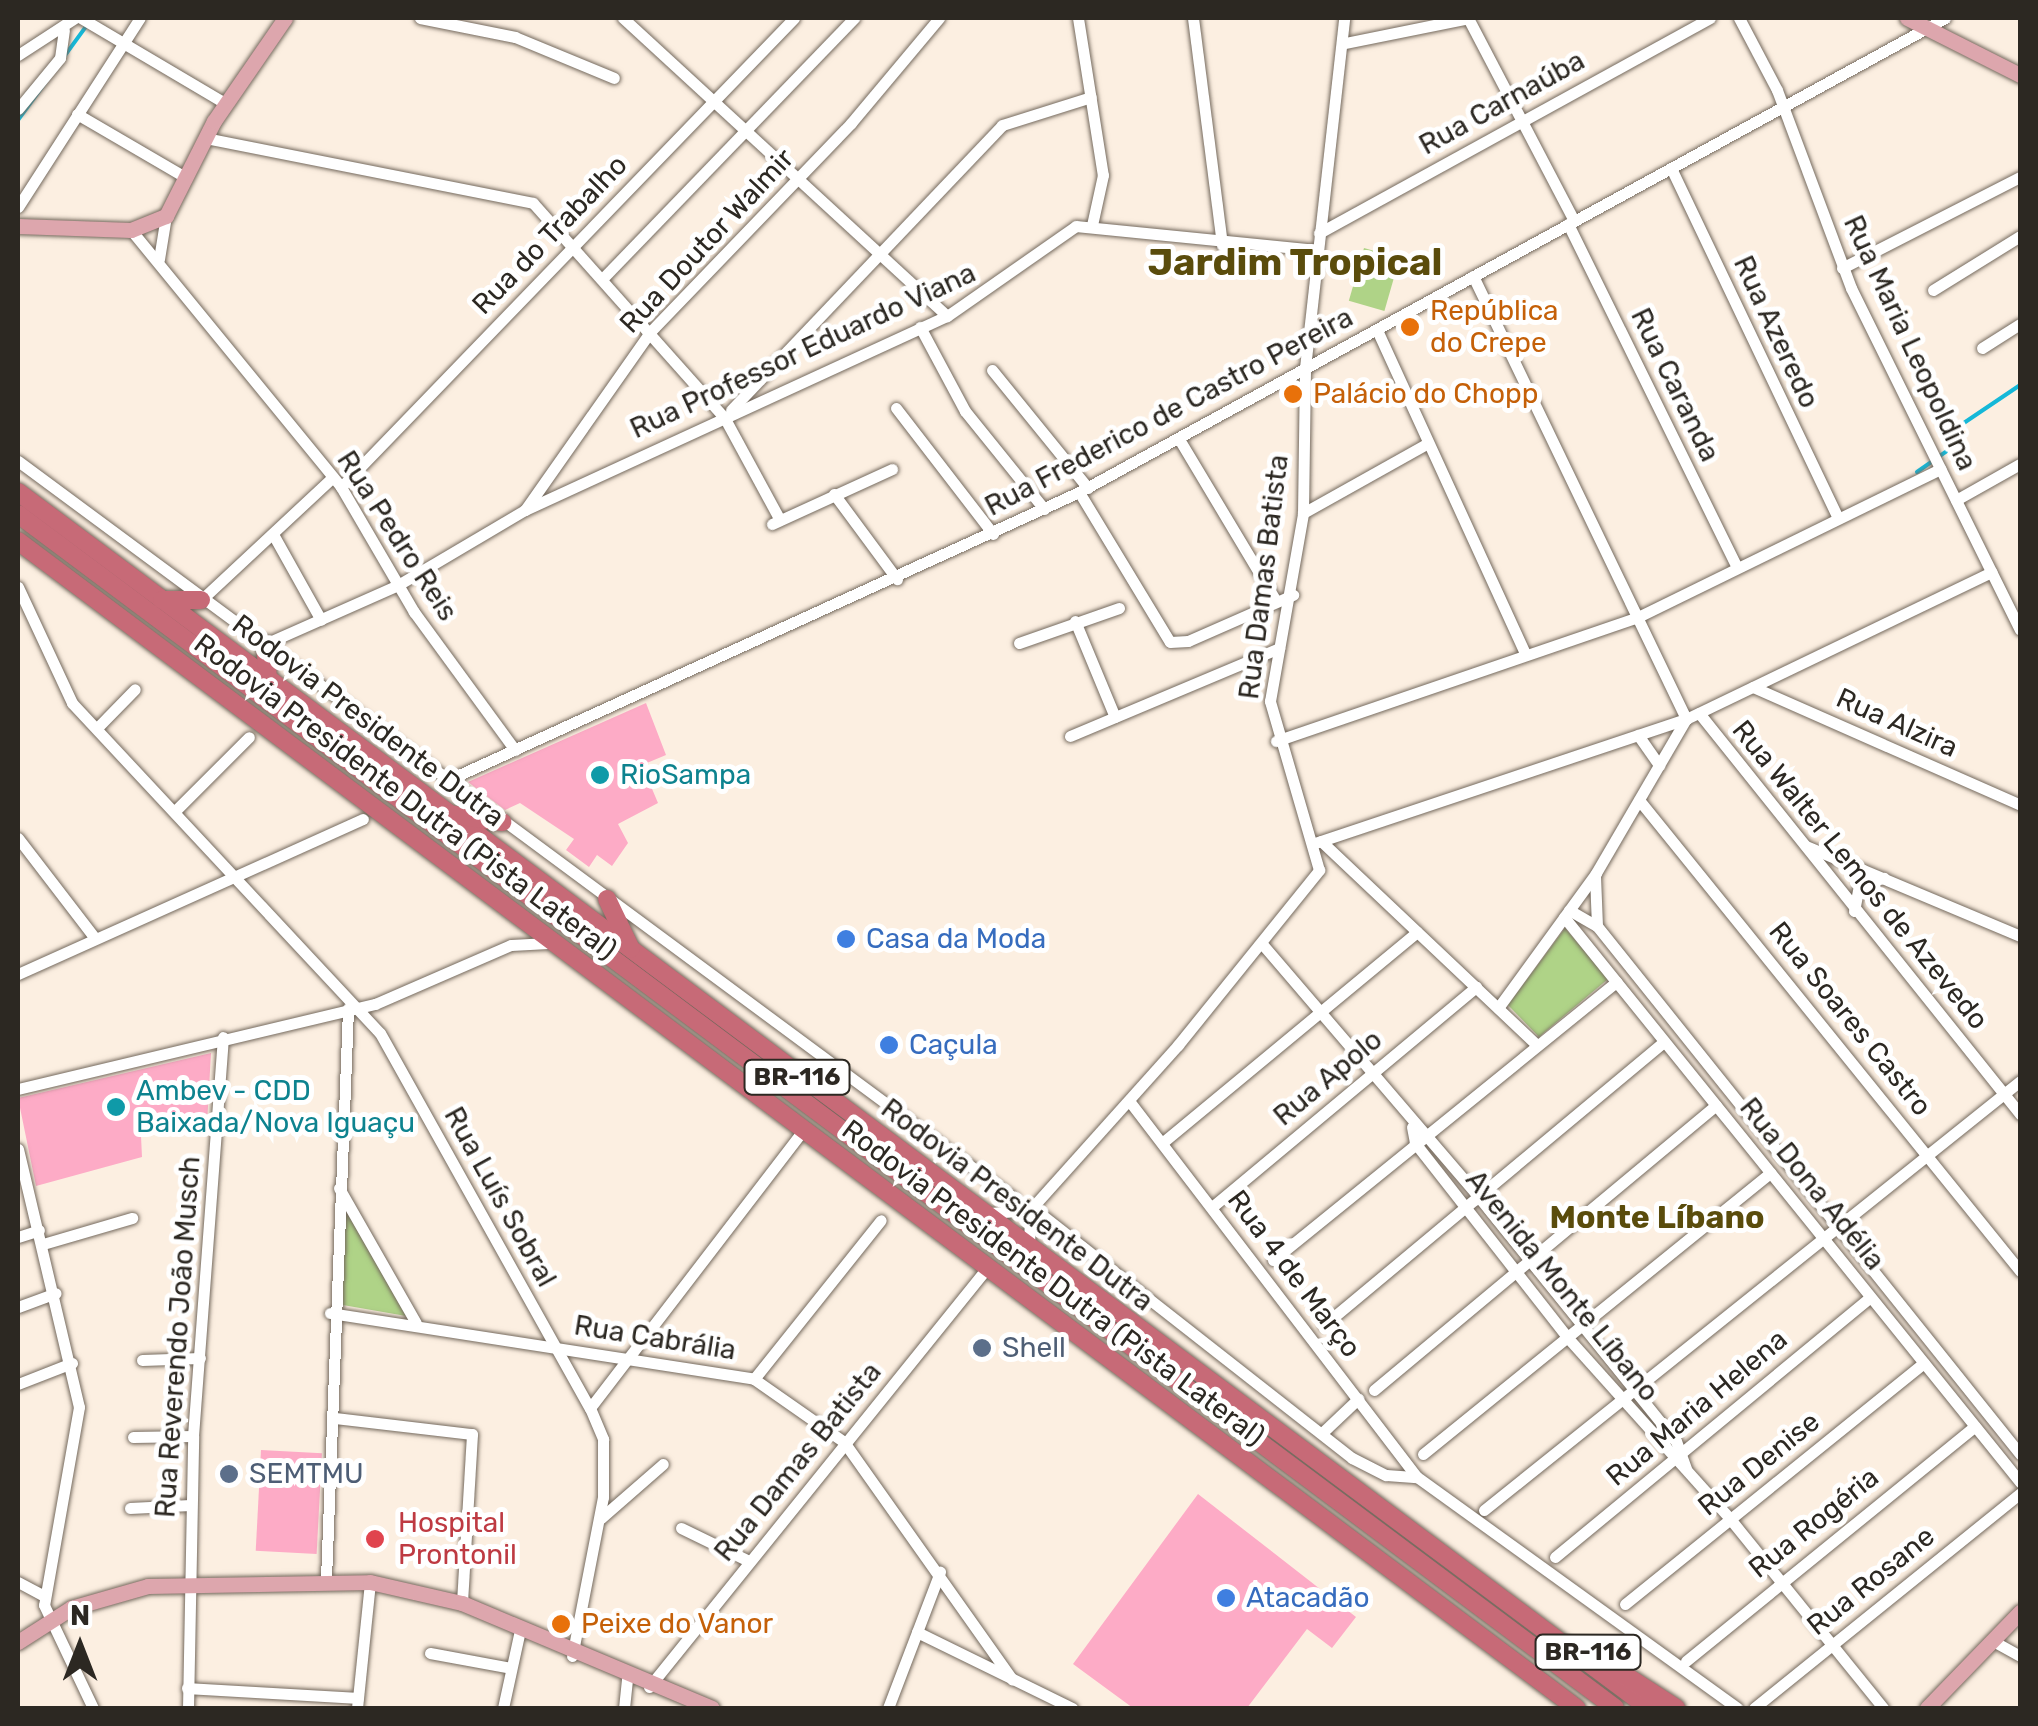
<!DOCTYPE html>
<meta charset="utf-8">
<style>
body{margin:0}
#map{position:relative;width:2038px;height:1726px;overflow:hidden;background:#fcefe1;font-family:Rubik,sans-serif}
div>[style]{position:absolute}
[style*='--x']{left:calc(var(--x)*1px);top:calc(var(--y)*1px);width:calc(var(--w)*1px);rotate:calc(var(--a)*1deg)}
.green>*{inset:0;background:#afd387;transform-origin:0 0}
.stream>*{height:4px;margin:-2px;padding:0 2px;transform-origin:2px;border-radius:2px;background:#15b8d8}
.building>*{inset:0;background:#fdabc6;transform-origin:0 0}
.roads{filter:drop-shadow(0 0 2px #74695d) drop-shadow(0 0 2px #74695d)}
.minor>*{height:11px;margin:-5.5px;padding:0 5.5px;transform-origin:5.5px;border-radius:5.5px;background:#fff}
.major>*{height:15px;margin:-7.5px;padding:0 7.5px;transform-origin:7.5px;border-radius:7.5px;background:#dda6ad}
.highway>*{height:18px;margin:-9px;padding:0 9px;transform-origin:9px;border-radius:9px;background:#c76a77}
.dots>*{width:28px;height:28px;translate:-50% -50%;box-sizing:border-box;border:5px solid #fff;border-radius:50%}
span{translate:-50% -50%;white-space:nowrap;text-align:center;line-height:1.15;-webkit-text-stroke:10px #fff;paint-order:stroke}
.shield-label span{padding:2px 8px;background:#fff;border:2px solid;border-radius:8px;-webkit-text-stroke-width:0}
.shield-label{font-size:25px;color:#2c2822;font-weight:700}
.street-label{font-size:28px;color:#2c2822}
.food-label{font-size:28px;color:#c56008}
.left{translate:0 -50%;text-align:left}
.culture-label{font-size:28px;color:#0d838f}
.shop-label{font-size:28px;color:#366cbe}
.service-label{font-size:28px;color:#4e5e75}
.health-label{font-size:28px;color:#be3a42}
.quarter-label{font-size:32px;color:#5a4c0c;font-weight:700}
.district-label{font-size:38px;color:#5a4c0c;font-weight:700}
.frame{position:absolute;inset:0;border:20px solid #2c2822;pointer-events:none}
.north{position:absolute;left:30px;top:1596px;width:100px;height:100px;-webkit-text-stroke:8px #fff;paint-order:stroke;rotate:0deg;font-size:28px;font-weight:700;line-height:40px;text-align:center;color:#2c2822}
.north::after{content:'';display:block;margin:auto;width:35px;height:45px;background:#2c2822;clip-path:polygon(50% 0,100% 100%,50% 72%,0 100%)}
</style>
<div id="map">
<div class="green">
<i style="left:1364px;top:248px;width:37px;height:55px;rotate:16deg"></i>
<i style="clip-path:polygon(1565px 928px,1608px 979px,1539px 1037px,1508px 1005px)"></i>
<i style="clip-path:polygon(341px 1202px,406px 1316px,337px 1304px)"></i>
</div>
<div class="stream">
<i style="--x:18;--y:120;--w:126;--a:-54"></i>
<i style="--x:1917;--y:472;--w:38;--a:-35"></i>
<i style="--x:1948;--y:450;--w:15;--a:-98"></i>
<i style="--x:1946;--y:435;--w:89;--a:-34"></i>
</div>
<div class="building">
<i style="clip-path:polygon(646px 703px,666px 755px,642px 765px,658px 803px,618px 824px,628px 843px,612px 866px,597px 855px,589px 867px,566px 850px,574px 839px,520px 803px,505px 810px,468px 782px)"></i>
<i style="clip-path:polygon(211px 1053px,207px 1124px,141px 1136px,142px 1157px,36px 1186px,18px 1098px)"></i>
<i style="left:261px;top:1450px;width:61px;height:101px;rotate:3deg"></i>
<i style="clip-path:polygon(1198px 1494px,1356px 1617px,1332px 1648px,1307px 1629px,1247px 1708px,1133px 1708px,1073px 1664px)"></i>
</div>
<div class="roads">
<div class="minor">
<i style="--x:81;--y:18;--w:167;--a:30.6"></i>
<i style="--x:420;--y:18;--w:97;--a:11.3"></i>
<i style="--x:515;--y:37;--w:107;--a:22.5"></i>
<i style="--x:623;--y:18;--w:440;--a:42.6"></i>
<i style="--x:1078;--y:18;--w:159;--a:81"></i>
<i style="--x:1103;--y:175;--w:51;--a:102.4"></i>
<i style="--x:1193;--y:18;--w:229;--a:82.7"></i>
<i style="--x:1468;--y:18;--w:229;--a:62.4"></i>
<i style="--x:1739;--y:18;--w:81;--a:62.2"></i>
<i style="--x:1777;--y:90;--w:211;--a:69.5"></i>
<i style="--x:1851;--y:288;--w:381;--a:63.7"></i>
<i style="--x:1345;--y:43;--w:126;--a:-11.4"></i>
<i style="--x:18;--y:55;--w:68;--a:-33"></i>
<i style="--x:18;--y:109;--w:66;--a:-50.5"></i>
<i style="--x:60;--y:58;--w:28;--a:-82"></i>
<i style="--x:77;--y:114;--w:125;--a:30.3"></i>
<i style="--x:205;--y:138;--w:334;--a:11.2"></i>
<i style="--x:533;--y:203;--w:287;--a:48.3"></i>
<i style="--x:724;--y:417;--w:117;--a:61.5"></i>
<i style="--x:1671;--y:168;--w:388;--a:64.5"></i>
<i style="--x:18;--y:207;--w:225;--a:-57.2"></i>
<i style="--x:1568;--y:224;--w:383;--a:63.8"></i>
<i style="--x:131;--y:230;--w:332;--a:50.7"></i>
<i style="--x:341;--y:487;--w:145;--a:59.7"></i>
<i style="--x:414;--y:612;--w:171;--a:53.8"></i>
<i style="--x:1319;--y:233;--w:446;--a:-28.8"></i>
<i style="--x:159;--y:259;--w:44;--a:-80.8"></i>
<i style="--x:1842;--y:268;--w:200;--a:-27.1"></i>
<i style="--x:1473;--y:276;--w:492;--a:64.3"></i>
<i style="--x:604;--y:277;--w:360;--a:-46"></i>
<i style="--x:1933;--y:290;--w:102;--a:-31.8"></i>
<i style="--x:920;--y:327;--w:95;--a:61.8"></i>
<i style="--x:965;--y:411;--w:126;--a:51.1"></i>
<i style="--x:1377;--y:330;--w:355;--a:65.4"></i>
<i style="--x:1982;--y:348;--w:45;--a:-32.3"></i>
<i style="--x:992;--y:370;--w:152;--a:50.9"></i>
<i style="--x:896;--y:408;--w:159;--a:52.4"></i>
<i style="--x:731;--y:410;--w:393;--a:-46.4"></i>
<i style="--x:1002;--y:125;--w:93;--a:-17.5"></i>
<i style="--x:1179;--y:439;--w:189;--a:59.1"></i>
<i style="--x:18;--y:461;--w:1240;--a:36.51"></i>
<i style="--x:341;--y:487;--w:652;--a:-45.99"></i>
<i style="--x:1079;--y:492;--w:175;--a:58.8"></i>
<i style="--x:1170;--y:642;--w:18;--a:-3"></i>
<i style="--x:1188;--y:641;--w:115;--a:-23.7"></i>
<i style="--x:834;--y:494;--w:106;--a:53.5"></i>
<i style="--x:1956;--y:500;--w:73;--a:-29.4"></i>
<i style="--x:525;--y:510;--w:219;--a:-54.9"></i>
<i style="--x:651;--y:331;--w:289;--a:-46.1"></i>
<i style="--x:851;--y:123;--w:137;--a:-50"></i>
<i style="--x:1303;--y:513;--w:143;--a:-29.2"></i>
<i style="--x:772;--y:524;--w:132;--a:-24.6"></i>
<i style="--x:274;--y:536;--w:96;--a:60.8"></i>
<i style="--x:18;--y:587;--w:128;--a:65"></i>
<i style="--x:72;--y:703;--w:451;--a:47"></i>
<i style="--x:380;--y:1033;--w:430;--a:60.8"></i>
<i style="--x:590;--y:1408;--w:34;--a:67"></i>
<i style="--x:603;--y:1439;--w:58;--a:90"></i>
<i style="--x:603;--y:1497;--w:162;--a:101"></i>
<i style="--x:201;--y:600;--w:180;--a:-43"></i>
<i style="--x:1075;--y:621;--w:104;--a:67.4"></i>
<i style="--x:1019;--y:643;--w:106;--a:-19.3"></i>
<i style="--x:265;--y:644;--w:145;--a:-23.9"></i>
<i style="--x:398;--y:585;--w:147;--a:-30.6"></i>
<i style="--x:525;--y:510;--w:464;--a:-24.7"></i>
<i style="--x:947;--y:316;--w:157;--a:-34.9"></i>
<i style="--x:1076;--y:226;--w:241;--a:5.7"></i>
<i style="--x:1753;--y:687;--w:292;--a:23.8"></i>
<i style="--x:1699;--y:713;--w:514;--a:51.32"></i>
<i style="--x:97;--y:728;--w:54;--a:-45.7"></i>
<i style="--x:1638;--y:735;--w:37;--a:55"></i>
<i style="--x:1070;--y:736;--w:227;--a:-22.8"></i>
<i style="--x:1276;--y:741;--w:380;--a:-18.9"></i>
<i style="--x:1636;--y:618;--w:339;--a:-26.1"></i>
<i style="--x:448;--y:780;--w:694;--a:-24.53"></i>
<i style="--x:1079;--y:492;--w:987;--a:-28.69"></i>
<i style="--x:1639;--y:800;--w:606;--a:51.03"></i>
<i style="--x:176;--y:810;--w:103;--a:-45"></i>
<i style="--x:18;--y:838;--w:125;--a:52.5"></i>
<i style="--x:1321;--y:841;--w:297;--a:43.4"></i>
<i style="--x:1315;--y:843;--w:391;--a:-18.5"></i>
<i style="--x:1686;--y:719;--w:339;--a:-25.7"></i>
<i style="--x:1806;--y:846;--w:232;--a:22.8"></i>
<i style="--x:1595;--y:876;--w:50;--a:87.7"></i>
<i style="--x:1569;--y:910;--w:32;--a:30"></i>
<i style="--x:1597;--y:926;--w:677;--a:51.3"></i>
<i style="--x:1854;--y:911;--w:26;--a:-79"></i>
<i style="--x:1859;--y:885;--w:26;--a:-16"></i>
<i style="--x:1564;--y:917;--w:726;--a:51.09"></i>
<i style="--x:1263;--y:945;--w:330;--a:49.4"></i>
<i style="--x:1478;--y:1196;--w:315;--a:51.1"></i>
<i style="--x:1676;--y:1441;--w:29;--a:70"></i>
<i style="--x:18;--y:974;--w:378;--a:-24.2"></i>
<i style="--x:1498;--y:1008;--w:167;--a:-54"></i>
<i style="--x:1596;--y:873;--w:178;--a:-59.7"></i>
<i style="--x:18;--y:1089;--w:367;--a:-13.4"></i>
<i style="--x:375;--y:1004;--w:148;--a:-23.5"></i>
<i style="--x:511;--y:945;--w:37;--a:-3"></i>
<i style="--x:1130;--y:1102;--w:472;--a:52.6"></i>
<i style="--x:1417;--y:1477;--w:395;--a:35.8"></i>
<i style="--x:1412;--y:1127;--w:16;--a:79"></i>
<i style="--x:1415;--y:1143;--w:246;--a:51.9"></i>
<i style="--x:1567;--y:1337;--w:246;--a:48.1"></i>
<i style="--x:1731;--y:1520;--w:242;--a:51"></i>
<i style="--x:1162;--y:1143;--w:331;--a:-39.6"></i>
<i style="--x:18;--y:1149;--w:265;--a:76.7"></i>
<i style="--x:79;--y:1407;--w:201;--a:100"></i>
<i style="--x:44;--y:1605;--w:114;--a:64.6"></i>
<i style="--x:339;--y:1188;--w:155;--a:60.3"></i>
<i style="--x:1212;--y:1207;--w:344;--a:-39.8"></i>
<i style="--x:1033;--y:1208;--w:405;--a:38.1"></i>
<i style="--x:1352;--y:1458;--w:38;--a:27"></i>
<i style="--x:1386;--y:1475;--w:31;--a:4"></i>
<i style="--x:990;--y:1213;--w:40;--a:-4.3"></i>
<i style="--x:18;--y:1237;--w:22;--a:-18"></i>
<i style="--x:43;--y:1244;--w:93;--a:-16.3"></i>
<i style="--x:1029;--y:1246;--w:36;--a:-88"></i>
<i style="--x:1030;--y:1210;--w:222;--a:-48.1"></i>
<i style="--x:1178;--y:1045;--w:225;--a:-51.1"></i>
<i style="--x:1319;--y:870;--w:176;--a:-106.2"></i>
<i style="--x:1270;--y:701;--w:191;--a:-80"></i>
<i style="--x:1303;--y:513;--w:145;--a:-89.2"></i>
<i style="--x:1305;--y:368;--w:352;--a:-83.6"></i>
<i style="--x:1273;--y:1260;--w:442;--a:-39"></i>
<i style="--x:18;--y:1307;--w:40;--a:-20.2"></i>
<i style="--x:330;--y:1313;--w:429;--a:8.8"></i>
<i style="--x:754;--y:1379;--w:110;--a:35"></i>
<i style="--x:844;--y:1442;--w:291;--a:54.7"></i>
<i style="--x:1324;--y:1325;--w:442;--a:-39.8"></i>
<i style="--x:142;--y:1360;--w:58;--a:-2"></i>
<i style="--x:754;--y:1379;--w:203;--a:-51.4"></i>
<i style="--x:18;--y:1384;--w:58;--a:-21.3"></i>
<i style="--x:1374;--y:1390;--w:445;--a:-39.8"></i>
<i style="--x:590;--y:1408;--w:352;--a:-52.5"></i>
<i style="--x:335;--y:1418;--w:138;--a:6.7"></i>
<i style="--x:472;--y:1434;--w:169;--a:93.4"></i>
<i style="--x:1322;--y:1433;--w:50;--a:-43.4"></i>
<i style="--x:133;--y:1437;--w:60;--a:-1"></i>
<i style="--x:1423;--y:1454;--w:447;--a:-39"></i>
<i style="--x:130;--y:1508;--w:60;--a:-2.9"></i>
<i style="--x:1484;--y:1510;--w:687;--a:-38.67"></i>
<i style="--x:601;--y:1518;--w:82;--a:-41.1"></i>
<i style="--x:681;--y:1528;--w:76;--a:25.9"></i>
<i style="--x:1555;--y:1557;--w:408;--a:-39.5"></i>
<i style="--x:326;--y:1579;--w:571;--a:-87.79"></i>
<i style="--x:18;--y:1582;--w:30;--a:28"></i>
<i style="--x:1625;--y:1604;--w:384;--a:-38.9"></i>
<i style="--x:917;--y:1632;--w:173;--a:26.1"></i>
<i style="--x:1993;--y:1641;--w:31;--a:29"></i>
<i style="--x:430;--y:1653;--w:82;--a:10.5"></i>
<i style="--x:1686;--y:1661;--w:372;--a:-39.1"></i>
<i style="--x:649;--y:1687;--w:538;--a:-51.11"></i>
<i style="--x:187;--y:1688;--w:171;--a:3.3"></i>
<i style="--x:188;--y:1708;--w:272;--a:-88.9"></i>
<i style="--x:193;--y:1436;--w:400;--a:-85.7"></i>
<i style="--x:357;--y:1708;--w:127;--a:-84.1"></i>
<i style="--x:503;--y:1708;--w:80;--a:-77.7"></i>
<i style="--x:624;--y:1708;--w:29;--a:-84"></i>
<i style="--x:888;--y:1708;--w:146;--a:-69.1"></i>
<i style="--x:1754;--y:1708;--w:342;--a:-38.9"></i>
</div>
<div class="major">
<i style="--x:1907;--y:18;--w:127;--a:26.8"></i>
<i style="--x:18;--y:226;--w:113;--a:2"></i>
<i style="--x:131;--y:230;--w:38;--a:-22"></i>
<i style="--x:166;--y:216;--w:106;--a:-63.2"></i>
<i style="--x:214;--y:121;--w:125;--a:-55.4"></i>
<i style="--x:18;--y:1642;--w:63;--a:-32.7"></i>
<i style="--x:71;--y:1608;--w:80;--a:-15.9"></i>
<i style="--x:148;--y:1586;--w:222;--a:-1"></i>
<i style="--x:370;--y:1582;--w:94;--a:12.9"></i>
<i style="--x:462;--y:1603;--w:271;--a:22.8"></i>
<i style="--x:1927;--y:1708;--w:134;--a:-45.9"></i>
</div>
<div class="highway">
<i style="--x:18;--y:492;--w:2034;--a:36.71"></i>
<i style="--x:18;--y:514;--w:1994;--a:36.78"></i>
<i style="--x:18;--y:541;--w:1947;--a:36.83"></i>
<i style="--x:162;--y:600;--w:39;--a:0"></i>
<i style="--x:265;--y:644;--w:36;--a:85"></i>
<i style="--x:448;--y:814;--w:55;--a:8.4"></i>
<i style="--x:607;--y:899;--w:55;--a:64.4"></i>
<i style="--x:1609;--y:1665;--w:80;--a:32.7"></i>
</div>
</div>
<div class="dots">
<i style="left:1410px;top:327px;background:#e8710a"></i>
<i style="left:1293px;top:394px;background:#e8710a"></i>
<i style="left:600px;top:775px;background:#0f9aa8"></i>
<i style="left:846px;top:939px;background:#3f7fe0"></i>
<i style="left:889px;top:1045px;background:#3f7fe0"></i>
<i style="left:116px;top:1107px;background:#0f9aa8"></i>
<i style="left:982px;top:1348px;background:#5c6f8a"></i>
<i style="left:229px;top:1474px;background:#5c6f8a"></i>
<i style="left:375px;top:1539px;background:#e0444e"></i>
<i style="left:1226px;top:1598px;background:#3f7fe0"></i>
<i style="left:561px;top:1624px;background:#e8710a"></i>
</div>
<div class="shield-label">
<span style="left:797px;top:1077px">BR-116</span>
<span style="left:1588px;top:1652px">BR-116</span>
</div>
<div class="street-label">
<span style="left:1502px;top:103px;rotate:-29deg">Rua Carnaúba</span>
<span style="left:550px;top:235px;rotate:-46deg">Rua do Trabalho</span>
<span style="left:707px;top:241px;rotate:-47deg">Rua Doutor Walmir</span>
<span style="left:1776px;top:332px;rotate:65deg">Rua Azeredo</span>
<span style="left:1910px;top:343px;rotate:65deg">Rua Maria Leopoldina</span>
<span style="left:803px;top:351px;rotate:-25deg">Rua Professor Eduardo Viana</span>
<span style="left:1675px;top:385px;rotate:64deg">Rua Caranda</span>
<span style="left:1169px;top:412px;rotate:-28deg">Rua Frederico de Castro Pereira</span>
<span style="left:397px;top:536px;rotate:57deg">Rua Pedro Reis</span>
<span style="left:1264px;top:577px;rotate:-83deg">Rua Damas Batista</span>
<span style="left:368px;top:721px;rotate:37deg">Rodovia Presidente Dutra</span>
<span style="left:1897px;top:723px;rotate:24deg">Rua Alzira</span>
<span style="left:405px;top:797px;rotate:37deg">Rodovia Presidente Dutra (Pista Lateral)</span>
<span style="left:1860px;top:875px;rotate:51deg">Rua Walter Lemos de Azevedo</span>
<span style="left:1850px;top:1019px;rotate:51deg">Rua Soares Castro</span>
<span style="left:1328px;top:1078px;rotate:-40deg">Rua Apolo</span>
<span style="left:1812px;top:1184px;rotate:51deg">Rua Dona Adélia</span>
<span style="left:500px;top:1197px;rotate:61deg">Rua Luís Sobral</span>
<span style="left:1017px;top:1205px;rotate:37deg">Rodovia Presidente Dutra</span>
<span style="left:1294px;top:1274px;rotate:53deg">Rua 4 de Março</span>
<span style="left:1053px;top:1283px;rotate:37deg">Rodovia Presidente Dutra (Pista Lateral)</span>
<span style="left:1562px;top:1286px;rotate:51deg">Avenida Monte Líbano</span>
<span style="left:178px;top:1337px;rotate:-86deg">Rua Reverendo João Musch</span>
<span style="left:655px;top:1338px;rotate:9deg">Rua Cabrália</span>
<span style="left:1697px;top:1408px;rotate:-40deg">Rua Maria Helena</span>
<span style="left:798px;top:1462px;rotate:-51deg">Rua Damas Batista</span>
<span style="left:1759px;top:1464px;rotate:-39deg">Rua Denise</span>
<span style="left:1814px;top:1523px;rotate:-39deg">Rua Rogéria</span>
<span style="left:1871px;top:1581px;rotate:-39deg">Rua Rosane</span>
</div>
<div class="food-label">
<span class="left" style="left:1430px;top:327px">República<br>do Crepe</span>
<span class="left" style="left:1313px;top:394px">Palácio do Chopp</span>
<span class="left" style="left:581px;top:1624px">Peixe do Vanor</span>
</div>
<div class="culture-label">
<span class="left" style="left:620px;top:775px">RioSampa</span>
<span class="left" style="left:136px;top:1107px">Ambev - CDD<br>Baixada/Nova Iguaçu</span>
</div>
<div class="shop-label">
<span class="left" style="left:866px;top:939px">Casa da Moda</span>
<span class="left" style="left:909px;top:1045px">Caçula</span>
<span class="left" style="left:1246px;top:1598px">Atacadão</span>
</div>
<div class="service-label">
<span class="left" style="left:1002px;top:1348px">Shell</span>
<span class="left" style="left:249px;top:1474px">SEMTMU</span>
</div>
<div class="health-label">
<span class="left" style="left:398px;top:1539px">Hospital<br>Prontonil</span>
</div>
<div class="quarter-label">
<span style="left:1657px;top:1217px">Monte Líbano</span>
</div>
<div class="district-label">
<span style="left:1295px;top:263px">Jardim Tropical</span>
</div>
<div class="frame"></div>
<div class="north">N</div>
</div>
